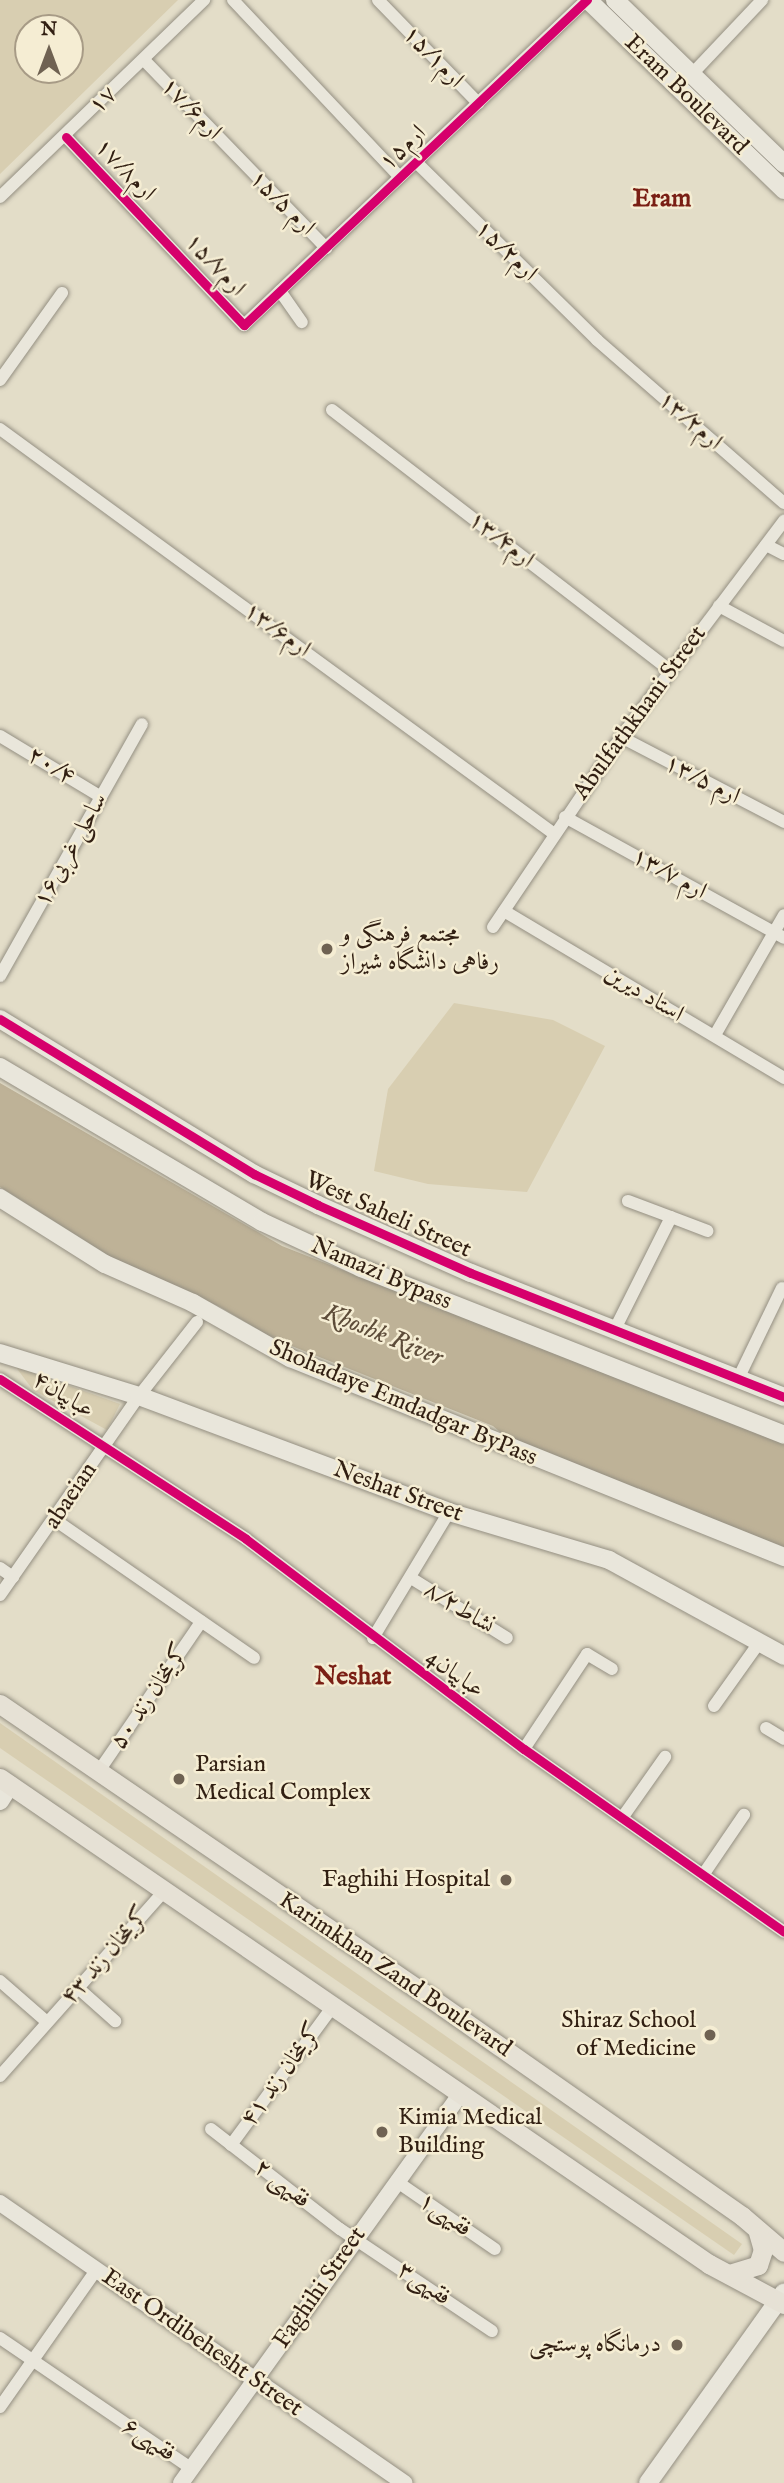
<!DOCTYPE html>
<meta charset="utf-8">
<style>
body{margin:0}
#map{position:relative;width:784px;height:2483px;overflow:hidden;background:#e3ddc8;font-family:"IM FELL English",Amiri,serif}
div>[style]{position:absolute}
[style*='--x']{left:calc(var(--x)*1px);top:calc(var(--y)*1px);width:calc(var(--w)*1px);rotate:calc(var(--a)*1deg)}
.green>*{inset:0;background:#d8ceb1}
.water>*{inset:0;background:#beb297}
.roads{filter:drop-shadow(0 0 2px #948f82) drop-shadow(0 0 2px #948f82)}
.minor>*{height:12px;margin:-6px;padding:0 6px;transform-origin:6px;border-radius:6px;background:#e9e6db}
.tertiary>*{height:16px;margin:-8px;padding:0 8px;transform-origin:8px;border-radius:8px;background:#e9e6db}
.secondary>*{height:18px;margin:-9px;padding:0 9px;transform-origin:9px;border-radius:9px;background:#e9e6db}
.primary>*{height:19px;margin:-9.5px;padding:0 9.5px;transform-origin:9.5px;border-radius:9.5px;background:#e6e1d5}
.cycleway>*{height:9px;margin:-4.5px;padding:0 4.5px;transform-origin:4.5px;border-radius:4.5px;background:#d6006c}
.dots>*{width:19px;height:19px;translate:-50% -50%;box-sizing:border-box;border:4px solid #f5edd3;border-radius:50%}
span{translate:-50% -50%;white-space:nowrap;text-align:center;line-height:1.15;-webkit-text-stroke:5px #f5edd3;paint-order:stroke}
.street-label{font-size:24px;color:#311f12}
.poi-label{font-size:24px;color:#311f12}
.left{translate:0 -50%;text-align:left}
.right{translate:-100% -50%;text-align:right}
.neighbourhood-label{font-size:26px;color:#7a1f14;font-weight:700}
.water-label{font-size:26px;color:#5d4c39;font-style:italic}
.north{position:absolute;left:14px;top:14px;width:70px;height:70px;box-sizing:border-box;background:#f5edd3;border:2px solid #a79b86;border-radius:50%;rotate:0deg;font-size:19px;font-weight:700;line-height:28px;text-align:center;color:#311f12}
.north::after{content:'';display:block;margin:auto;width:24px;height:32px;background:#6f6252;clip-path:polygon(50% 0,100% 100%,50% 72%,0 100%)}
</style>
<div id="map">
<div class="green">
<i style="clip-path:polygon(evenodd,0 0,178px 0,0 174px,0 0,28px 28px,70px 28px,70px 70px,28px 70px,28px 28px)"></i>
<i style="clip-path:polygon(454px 1003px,553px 1020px,605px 1046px,527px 1192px,428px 1184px,374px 1171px,388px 1089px)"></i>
<i style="clip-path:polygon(15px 1366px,120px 1404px,107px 1430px,33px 1390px)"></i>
<i style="clip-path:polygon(0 1723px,742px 2244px,734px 2255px,0 1748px)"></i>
</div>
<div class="water">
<i style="clip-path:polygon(0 1083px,282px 1246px,784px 1444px,784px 1547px,513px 1443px,493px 1426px,274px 1339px,220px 1307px,117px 1261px,0 1187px)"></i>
</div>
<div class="roads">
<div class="minor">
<i style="--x:233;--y:0;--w:243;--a:46.7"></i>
<i style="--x:378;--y:0;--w:144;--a:45.8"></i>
<i style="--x:144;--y:60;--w:262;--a:45.9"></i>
<i style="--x:692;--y:74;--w:102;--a:-46.6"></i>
<i style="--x:66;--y:137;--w:259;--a:46.6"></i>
<i style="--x:244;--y:325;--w:473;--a:-43.5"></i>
<i style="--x:416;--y:162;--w:254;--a:44.5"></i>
<i style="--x:597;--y:340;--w:248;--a:41.1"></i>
<i style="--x:0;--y:197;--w:284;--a:-44"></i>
<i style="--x:280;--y:291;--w:38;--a:55"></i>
<i style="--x:0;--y:380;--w:107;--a:-54.5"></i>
<i style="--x:332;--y:410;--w:428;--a:37.6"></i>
<i style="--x:0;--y:429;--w:685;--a:36.15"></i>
<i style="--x:766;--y:545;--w:20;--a:27"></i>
<i style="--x:719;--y:606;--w:74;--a:28.3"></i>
<i style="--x:0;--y:736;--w:118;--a:31.1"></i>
<i style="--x:621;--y:737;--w:184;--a:27.5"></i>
<i style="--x:565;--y:817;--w:250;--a:28.9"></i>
<i style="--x:504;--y:911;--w:326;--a:30.8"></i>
<i style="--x:493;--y:927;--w:229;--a:-56"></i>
<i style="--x:621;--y:737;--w:271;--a:-53"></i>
<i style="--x:0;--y:976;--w:289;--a:-60.6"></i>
<i style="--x:715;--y:1035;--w:138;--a:-60.1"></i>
<i style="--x:671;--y:1217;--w:39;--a:21"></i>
<i style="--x:614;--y:1331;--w:127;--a:-63.4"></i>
<i style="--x:671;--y:1217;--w:46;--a:-159.6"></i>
<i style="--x:0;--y:1379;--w:293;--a:33"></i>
<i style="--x:246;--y:1539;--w:348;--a:37.1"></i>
<i style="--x:524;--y:1749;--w:318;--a:35.1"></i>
<i style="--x:738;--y:1379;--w:101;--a:-64.2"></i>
<i style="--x:55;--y:1520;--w:242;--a:34.7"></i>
<i style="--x:0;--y:1568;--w:16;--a:35"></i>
<i style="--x:411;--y:1578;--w:113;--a:32"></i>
<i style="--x:0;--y:1595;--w:243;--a:-55.1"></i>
<i style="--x:139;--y:1396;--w:94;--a:-51.9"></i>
<i style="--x:373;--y:1638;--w:147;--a:-58.9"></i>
<i style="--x:714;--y:1706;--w:77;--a:-54.5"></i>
<i style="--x:766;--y:1728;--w:21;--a:31"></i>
<i style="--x:524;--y:1749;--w:114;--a:-56.4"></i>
<i style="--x:587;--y:1654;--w:29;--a:31"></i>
<i style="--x:99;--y:1771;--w:181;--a:-55.6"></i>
<i style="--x:622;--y:1818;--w:75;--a:-54.8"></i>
<i style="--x:703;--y:1875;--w:73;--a:-55.7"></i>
<i style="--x:0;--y:1981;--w:62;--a:41.1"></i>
<i style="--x:78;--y:1988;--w:50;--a:41.7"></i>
<i style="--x:0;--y:2076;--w:247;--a:-48.4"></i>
<i style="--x:211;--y:2129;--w:163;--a:37.8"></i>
<i style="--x:340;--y:2229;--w:183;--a:33.9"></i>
<i style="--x:231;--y:2145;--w:172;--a:-53.7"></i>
<i style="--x:396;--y:2181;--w:120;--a:34.5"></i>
<i style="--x:0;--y:2338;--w:232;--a:34.3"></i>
<i style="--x:0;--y:2407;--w:169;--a:-54.9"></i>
</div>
<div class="tertiary">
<i style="--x:0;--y:2203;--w:492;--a:34.7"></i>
<i style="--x:181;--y:2483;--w:479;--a:-54.3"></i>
</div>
<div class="secondary">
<i style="--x:588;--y:0;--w:273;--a:44.1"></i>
<i style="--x:615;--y:0;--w:235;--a:44.1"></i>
<i style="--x:0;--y:1019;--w:298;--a:31.4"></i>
<i style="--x:254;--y:1174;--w:71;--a:25.8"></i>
<i style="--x:318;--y:1205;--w:167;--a:24"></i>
<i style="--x:471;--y:1273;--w:337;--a:21.6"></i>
<i style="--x:0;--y:1067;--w:304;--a:30.6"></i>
<i style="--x:262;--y:1222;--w:109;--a:24.9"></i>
<i style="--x:361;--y:1268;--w:455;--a:21.5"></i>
<i style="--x:0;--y:1198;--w:124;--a:32.2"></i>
<i style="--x:105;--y:1264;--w:96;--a:23.9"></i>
<i style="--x:193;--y:1303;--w:112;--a:29.6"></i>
<i style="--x:290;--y:1358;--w:533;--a:21.94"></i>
<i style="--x:0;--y:1353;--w:145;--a:17.2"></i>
<i style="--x:139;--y:1396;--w:331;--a:20.5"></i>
<i style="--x:449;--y:1512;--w:167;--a:16.7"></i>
<i style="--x:609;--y:1560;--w:200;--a:28.7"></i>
<i style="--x:0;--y:1801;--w:19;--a:-58"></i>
<i style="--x:648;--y:2483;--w:234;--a:-54.5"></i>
</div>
<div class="primary">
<i style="--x:0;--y:1704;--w:515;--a:34.31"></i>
<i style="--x:425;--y:1994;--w:387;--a:35"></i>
<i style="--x:742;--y:2216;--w:55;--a:40.6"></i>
<i style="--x:0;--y:1778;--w:860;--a:34.43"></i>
<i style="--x:709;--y:2264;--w:85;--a:28.1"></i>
<i style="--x:729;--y:2274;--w:30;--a:-17"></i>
<i style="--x:758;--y:2265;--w:16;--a:-72"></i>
<i style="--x:763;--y:2250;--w:18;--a:-106"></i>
</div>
</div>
<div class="cycleway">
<i style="--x:66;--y:137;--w:259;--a:46.6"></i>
<i style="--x:244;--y:325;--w:473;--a:-43.5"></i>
<i style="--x:0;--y:1019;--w:298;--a:31.4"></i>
<i style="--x:254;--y:1174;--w:71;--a:25.8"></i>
<i style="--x:318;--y:1205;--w:167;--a:24"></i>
<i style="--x:471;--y:1273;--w:337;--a:21.6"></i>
<i style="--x:0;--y:1379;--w:293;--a:33"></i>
<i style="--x:246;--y:1539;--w:348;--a:37.1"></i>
<i style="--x:524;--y:1749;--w:318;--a:35.1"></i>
</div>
<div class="dots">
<i style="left:327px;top:949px;background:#6f6252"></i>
<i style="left:179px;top:1779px;background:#6f6252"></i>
<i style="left:506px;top:1880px;background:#6f6252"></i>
<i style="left:710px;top:2035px;background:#6f6252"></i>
<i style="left:382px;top:2132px;background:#6f6252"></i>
<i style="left:677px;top:2345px;background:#6f6252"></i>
</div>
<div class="street-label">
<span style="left:433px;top:57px;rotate:46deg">ارم۱۵/۱</span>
<span style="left:686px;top:95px;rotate:44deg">Eram Boulevard</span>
<span style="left:103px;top:100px;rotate:-45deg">۱۷</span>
<span style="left:191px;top:109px;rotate:46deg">ارم۱۷/۶</span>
<span style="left:403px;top:148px;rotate:-43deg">ارم۱۵</span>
<span style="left:125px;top:170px;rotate:46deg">ارم۱۷/۸</span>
<span style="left:282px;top:203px;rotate:45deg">ارم ۱۵/۵</span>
<span style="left:506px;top:251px;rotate:44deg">۱۵/۲ارم</span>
<span style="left:215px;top:265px;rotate:47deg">ارم۱۵/۷</span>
<span style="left:690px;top:421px;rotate:41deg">۱۳/۲ارم</span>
<span style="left:501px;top:540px;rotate:38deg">۱۳/۴ارم</span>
<span style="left:277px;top:630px;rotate:36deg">۱۳/۶ارم</span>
<span style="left:640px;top:713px;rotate:-54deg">Abulfathkhani Street</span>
<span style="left:51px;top:766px;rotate:31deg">۲۰/۴</span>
<span style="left:702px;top:780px;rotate:27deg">۱۳/۵ ارم</span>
<span style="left:71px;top:850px;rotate:-61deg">ساحلی غربی۱۶</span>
<span style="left:669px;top:874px;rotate:29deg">۱۳/۷ ارم</span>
<span style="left:644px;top:994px;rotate:31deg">استاد دیرین</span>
<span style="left:388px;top:1215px;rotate:24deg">West Saheli Street</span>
<span style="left:381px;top:1274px;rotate:23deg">Namazi Bypass</span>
<span style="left:63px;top:1395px;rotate:32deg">عباییان۴</span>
<span style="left:403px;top:1403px;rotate:23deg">Shohadaye Emdadgar ByPass</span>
<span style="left:398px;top:1492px;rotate:20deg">Neshat Street</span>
<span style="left:71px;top:1496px;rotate:-56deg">abaeian</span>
<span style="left:459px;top:1608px;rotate:32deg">نشاط۸/۲</span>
<span style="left:455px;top:1674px;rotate:36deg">عباییان4</span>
<span style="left:150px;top:1697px;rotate:-56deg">کریمخان زند ۵۰</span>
<span style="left:106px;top:1956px;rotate:-49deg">کریمخان زند ۴۳</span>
<span style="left:395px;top:1975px;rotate:34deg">Karimkhan Zand Boulevard</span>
<span style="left:282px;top:2075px;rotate:-54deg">کریمخان زند ۴۱</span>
<span style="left:282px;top:2184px;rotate:38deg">۲ فقیهی</span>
<span style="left:445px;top:2215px;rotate:35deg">فقیهی۱</span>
<span style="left:424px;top:2284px;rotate:34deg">فقیهی۳</span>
<span style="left:320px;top:2288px;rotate:-55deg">Faghihi Street</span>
<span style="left:202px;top:2343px;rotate:35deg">East Ordibehesht Street</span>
<span style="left:149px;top:2440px;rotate:34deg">فقیهی۶</span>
</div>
<div class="poi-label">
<span class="left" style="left:341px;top:949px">مجتمع فرهنگی و<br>رفاهی دانشگاه شیراز</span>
<span class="left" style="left:195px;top:1779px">Parsian<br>Medical Complex</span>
<span class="right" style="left:490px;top:1880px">Faghihi Hospital</span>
<span class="right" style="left:696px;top:2035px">Shiraz School<br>of Medicine</span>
<span class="left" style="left:398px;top:2132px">Kimia Medical<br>Building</span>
<span class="right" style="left:661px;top:2345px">درمانگاه پوستچی</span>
</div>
<div class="neighbourhood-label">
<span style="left:662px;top:199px">Eram</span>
<span style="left:353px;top:1677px">Neshat</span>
</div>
<div class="water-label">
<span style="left:383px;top:1335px;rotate:22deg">Khoshk River</span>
</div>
<div class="north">N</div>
</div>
